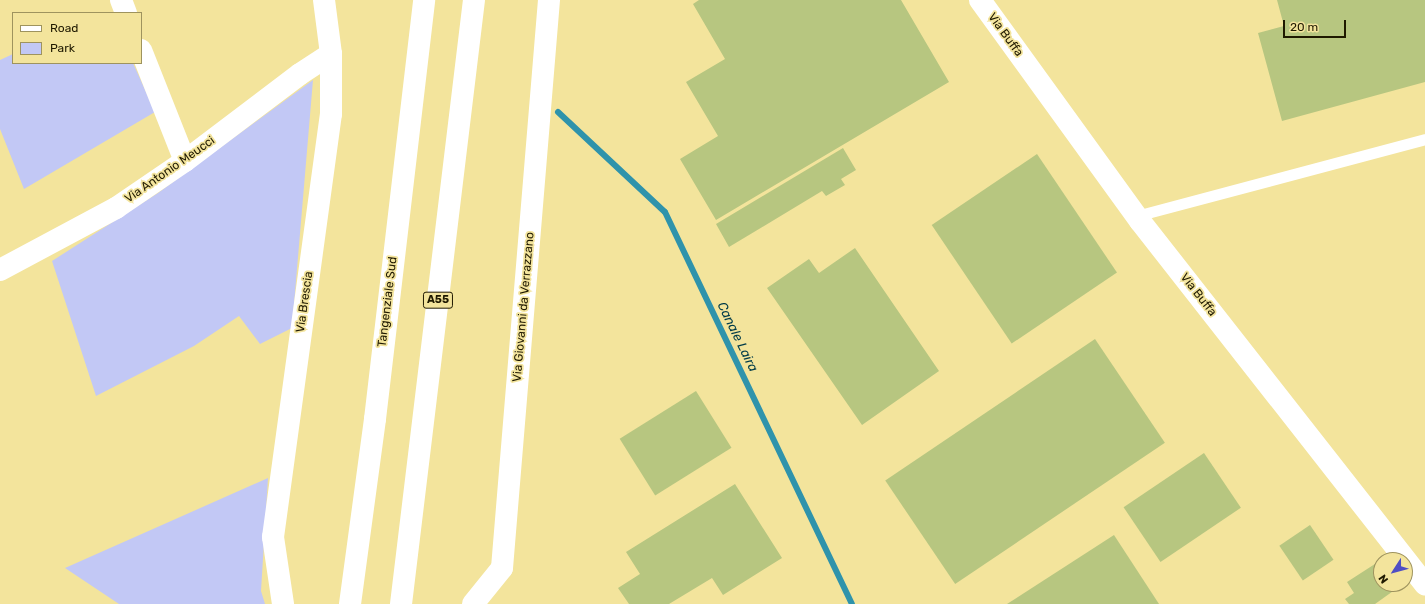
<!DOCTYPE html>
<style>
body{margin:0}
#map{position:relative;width:1425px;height:604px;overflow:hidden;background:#f3e49c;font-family:Rubik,sans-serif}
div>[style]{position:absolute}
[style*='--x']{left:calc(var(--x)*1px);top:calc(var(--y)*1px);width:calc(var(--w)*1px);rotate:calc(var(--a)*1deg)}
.green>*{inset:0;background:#c2c8f5}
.stream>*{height:6px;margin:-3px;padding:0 3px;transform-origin:3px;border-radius:3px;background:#2f93ab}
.building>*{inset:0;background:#b7c680;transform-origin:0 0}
.lane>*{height:11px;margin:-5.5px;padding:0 5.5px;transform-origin:5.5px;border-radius:5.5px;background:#fff}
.street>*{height:22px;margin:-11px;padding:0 11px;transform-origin:11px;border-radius:11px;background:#fff}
.highway>*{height:22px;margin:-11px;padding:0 11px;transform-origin:11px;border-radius:11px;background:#fff}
span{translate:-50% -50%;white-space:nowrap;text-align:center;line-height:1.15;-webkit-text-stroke:3.5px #f3e49c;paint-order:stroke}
.shield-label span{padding:1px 3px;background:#f3e49c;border:1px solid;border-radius:3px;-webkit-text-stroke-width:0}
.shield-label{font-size:11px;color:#1f1900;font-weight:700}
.street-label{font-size:12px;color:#1f1900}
.water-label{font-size:13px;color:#003b48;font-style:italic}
.legend{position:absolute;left:12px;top:12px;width:130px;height:52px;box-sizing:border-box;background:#f3e49c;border:1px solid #9e935e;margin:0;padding:5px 7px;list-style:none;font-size:12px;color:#1f1900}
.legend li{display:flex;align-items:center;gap:8px;height:20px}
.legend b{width:20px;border:1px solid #9e935e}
.north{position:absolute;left:1373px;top:552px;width:40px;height:40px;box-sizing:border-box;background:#f3e49c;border:1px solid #9e935e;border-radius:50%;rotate:234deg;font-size:11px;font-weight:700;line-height:16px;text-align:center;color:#1f1900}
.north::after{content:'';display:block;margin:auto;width:14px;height:18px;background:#4f4ec4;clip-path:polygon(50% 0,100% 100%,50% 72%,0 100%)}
.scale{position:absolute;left:1283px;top:20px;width:63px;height:18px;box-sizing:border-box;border:2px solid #1f1900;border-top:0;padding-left:5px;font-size:12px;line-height:14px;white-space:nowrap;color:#1f1900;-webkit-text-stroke:3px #f3e49c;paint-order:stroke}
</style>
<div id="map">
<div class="green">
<i style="clip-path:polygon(13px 54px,13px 63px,133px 63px,155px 112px,24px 189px,0 129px,0 60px)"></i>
<i style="clip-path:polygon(313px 80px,292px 328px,260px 344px,239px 316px,194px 346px,96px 396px,52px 261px,158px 193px)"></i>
<i style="clip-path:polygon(268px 478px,261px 591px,265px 604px,119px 604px,65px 568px)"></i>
</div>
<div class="stream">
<i style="--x:558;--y:112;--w:146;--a:43.1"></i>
<i style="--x:665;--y:212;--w:434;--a:64.5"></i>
</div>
<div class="building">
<i style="clip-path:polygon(699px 0,901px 0,949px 82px,716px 220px,680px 159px,718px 136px,686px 82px,725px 59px,693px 4px)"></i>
<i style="clip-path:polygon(1277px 0,1425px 0,1425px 82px,1282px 121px,1258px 33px,1284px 26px)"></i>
<i style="clip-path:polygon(843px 148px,856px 170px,841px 179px,845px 185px,826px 196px,822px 191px,729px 247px,716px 224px)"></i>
<i style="left:1037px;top:154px;width:143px;height:127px;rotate:56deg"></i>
<i style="clip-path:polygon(855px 248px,939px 371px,862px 425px,767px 288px,809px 259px,819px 273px)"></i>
<i style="left:1095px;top:339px;width:125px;height:253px;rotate:56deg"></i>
<i style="left:696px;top:391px;width:67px;height:90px;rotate:58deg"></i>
<i style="left:1204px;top:453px;width:66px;height:97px;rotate:56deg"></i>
<i style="clip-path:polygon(735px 484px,782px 558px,723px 595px,712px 578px,669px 604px,629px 604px,618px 588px,640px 574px,626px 552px)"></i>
<i style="left:1310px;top:525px;width:42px;height:37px;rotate:56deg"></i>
<i style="clip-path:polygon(1114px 535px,1159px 604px,1007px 604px)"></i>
<i style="clip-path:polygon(1378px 562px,1381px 567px,1381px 584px,1393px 584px,1396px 589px,1375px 604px,1349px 604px,1345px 599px,1354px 593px,1347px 582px)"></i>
</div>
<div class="lane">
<i style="--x:1136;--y:216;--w:299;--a:-14.9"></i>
</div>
<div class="street">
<i style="--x:121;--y:0;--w:14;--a:69"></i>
<i style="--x:980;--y:0;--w:273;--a:54.1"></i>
<i style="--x:1140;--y:221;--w:462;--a:51.9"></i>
<i style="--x:141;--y:50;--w:119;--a:68.4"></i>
<i style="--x:0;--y:270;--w:132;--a:-28.1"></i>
<i style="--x:116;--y:208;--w:83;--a:-34.3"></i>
<i style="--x:185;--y:161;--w:144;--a:-37.1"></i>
<i style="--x:300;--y:74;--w:37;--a:-33"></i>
<i style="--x:283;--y:604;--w:68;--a:-98.5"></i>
<i style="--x:273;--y:537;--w:427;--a:-82.2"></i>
<i style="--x:331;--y:114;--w:60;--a:-90"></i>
<i style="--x:331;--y:54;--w:54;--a:-97.4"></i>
<i style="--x:473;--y:604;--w:46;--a:-51.1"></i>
<i style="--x:502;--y:568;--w:570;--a:-85.27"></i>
</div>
<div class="highway">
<i style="--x:350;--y:604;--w:187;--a:-82.3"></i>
<i style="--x:375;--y:419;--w:422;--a:-83.3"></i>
<i style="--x:401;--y:604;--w:608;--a:-83.11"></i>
</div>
<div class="shield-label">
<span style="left:438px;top:300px">A55</span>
</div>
<div class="street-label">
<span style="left:1005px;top:35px;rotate:54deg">Via Buffa</span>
<span style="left:170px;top:170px;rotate:-35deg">Via Antonio Meucci</span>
<span style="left:1198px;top:295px;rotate:52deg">Via Buffa</span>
<span style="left:305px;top:302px;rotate:-82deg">Via Brescia</span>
<span style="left:388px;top:302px;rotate:-83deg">Tangenziale Sud</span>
<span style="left:524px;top:307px;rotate:-85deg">Via Giovanni da Verrazzano</span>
</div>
<div class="water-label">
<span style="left:737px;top:337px;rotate:64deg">Canale Laira</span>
</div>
<ul class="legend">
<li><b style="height:5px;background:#fff"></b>Road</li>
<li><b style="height:11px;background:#c2c8f5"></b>Park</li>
</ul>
<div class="north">N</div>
<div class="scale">20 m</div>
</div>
